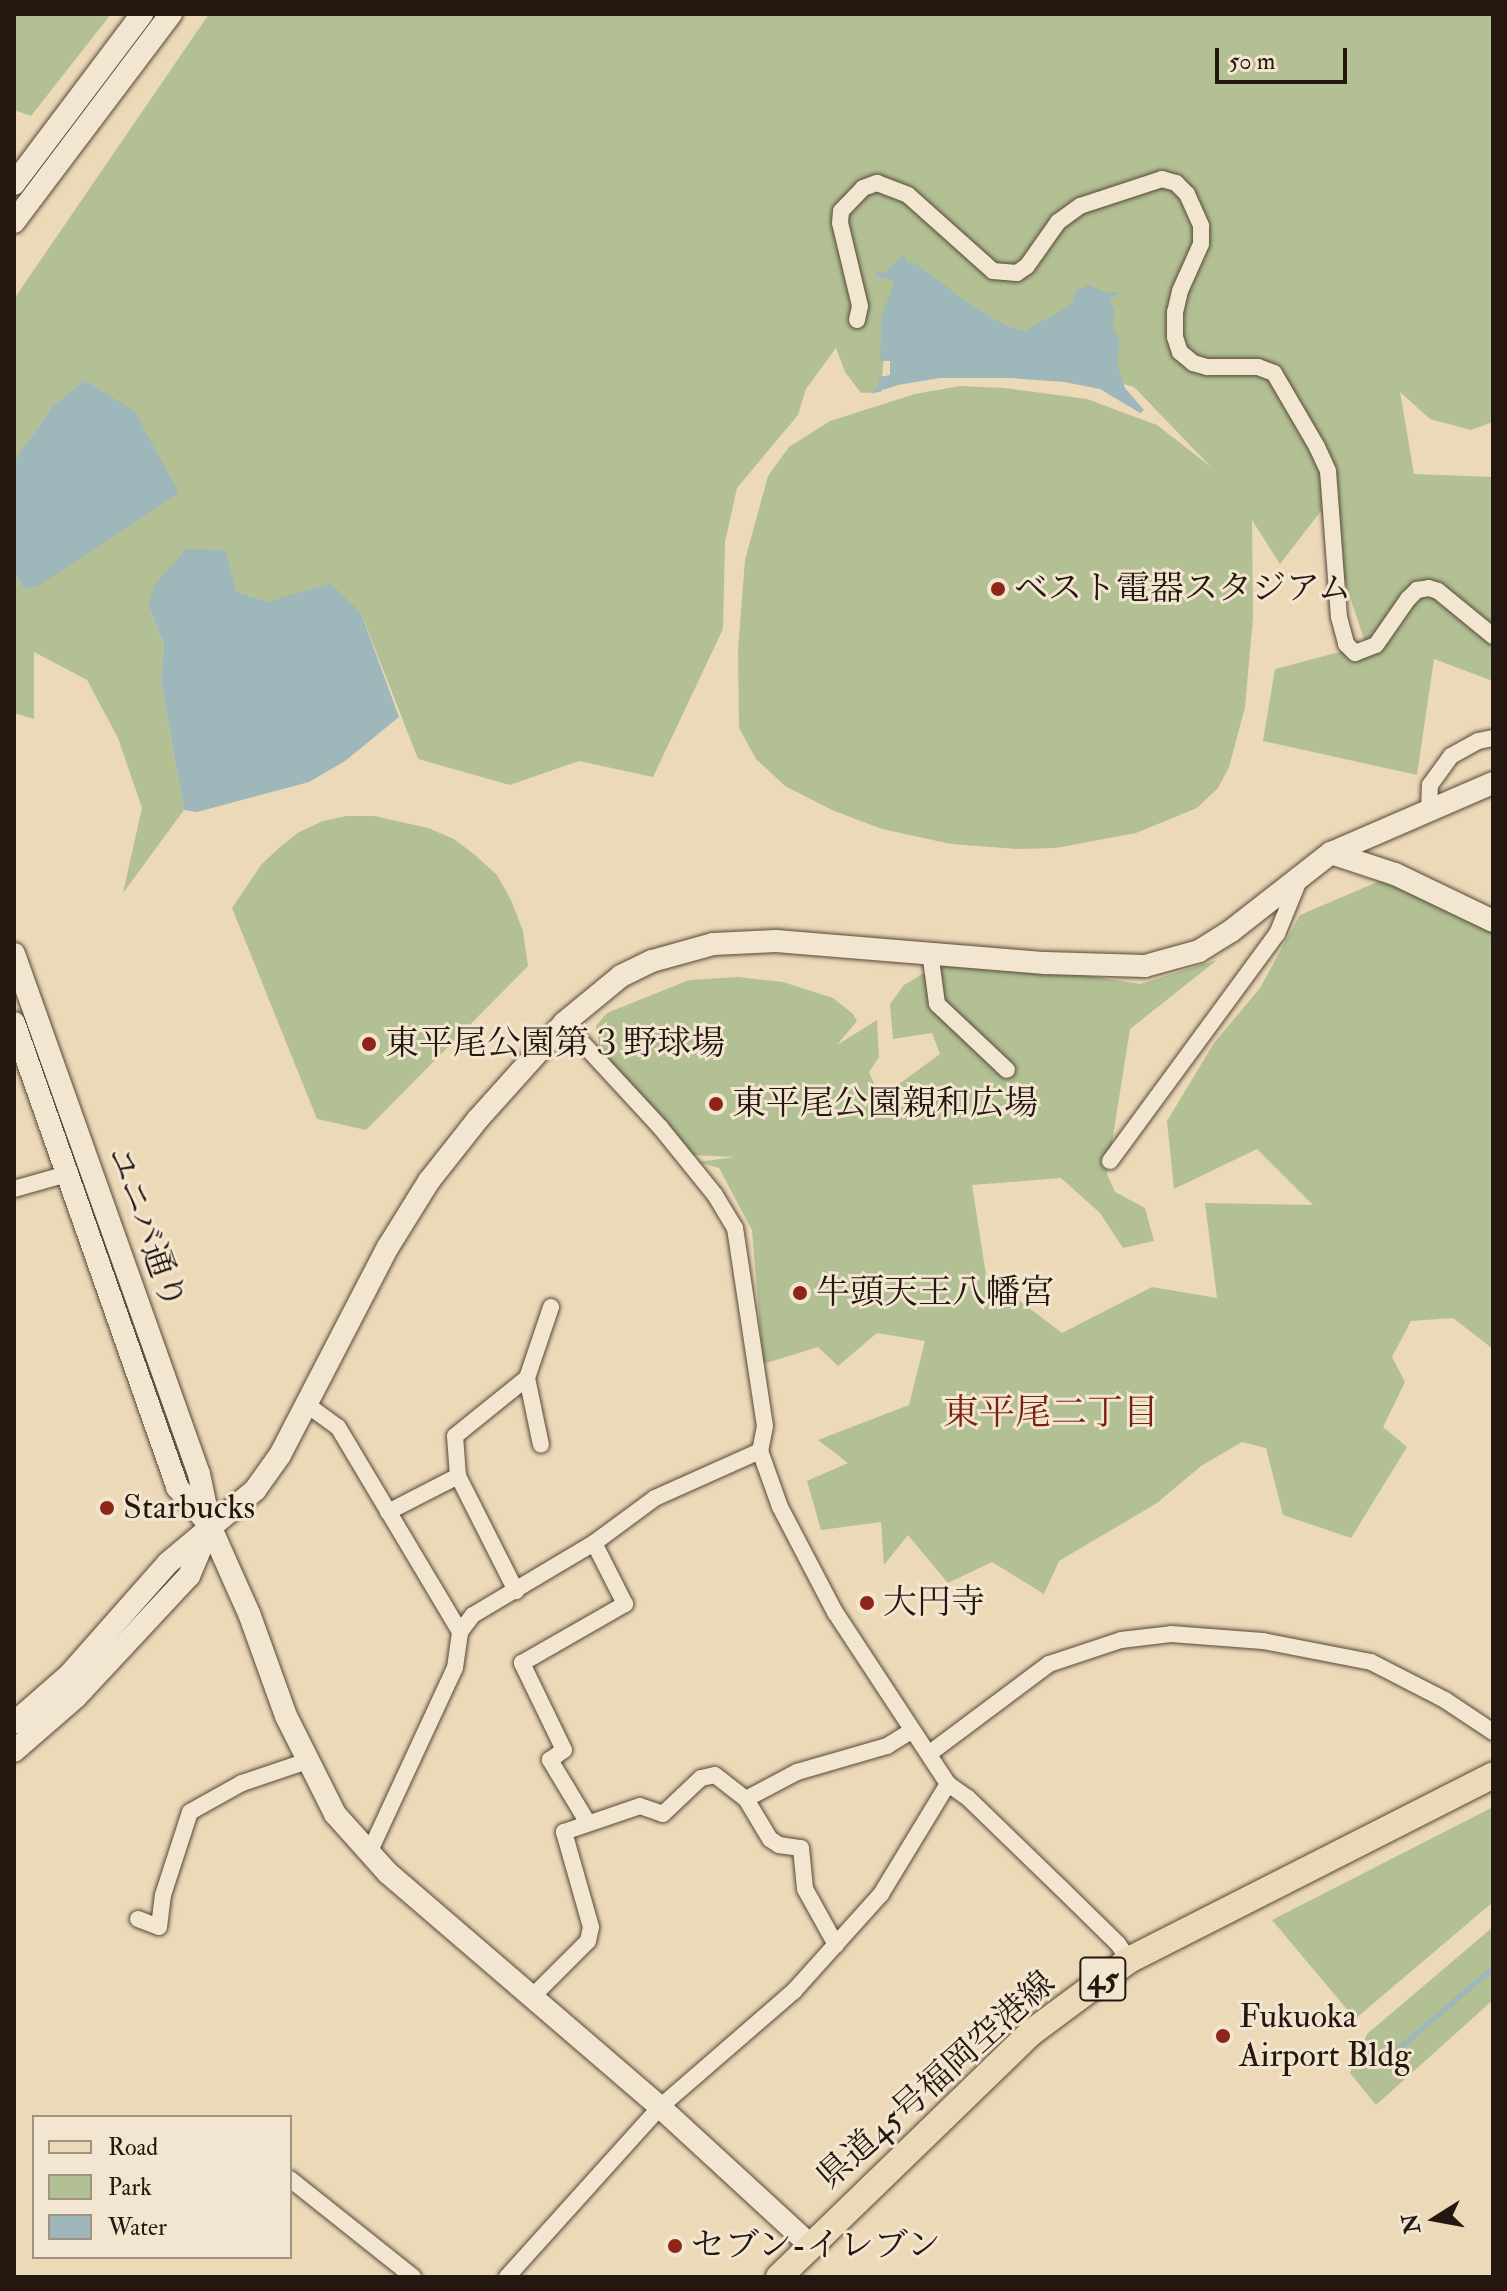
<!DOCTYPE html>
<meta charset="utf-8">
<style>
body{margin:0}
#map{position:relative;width:1507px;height:2291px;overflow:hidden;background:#ecd9b8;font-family:"IM FELL Double Pica","Noto Serif JP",serif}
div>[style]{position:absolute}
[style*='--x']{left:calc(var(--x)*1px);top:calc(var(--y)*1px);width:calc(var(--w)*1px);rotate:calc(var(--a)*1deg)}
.green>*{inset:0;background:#b2c093}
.water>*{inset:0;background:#9eb7ba}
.stream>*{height:5px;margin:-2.5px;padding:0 2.5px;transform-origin:2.5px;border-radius:2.5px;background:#9eb7ba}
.roads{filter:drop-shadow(0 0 2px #56483a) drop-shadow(0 0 2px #56483a)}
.street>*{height:16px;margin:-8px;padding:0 8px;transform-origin:8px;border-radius:8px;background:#f3e6d1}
.secondary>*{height:22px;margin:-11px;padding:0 11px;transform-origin:11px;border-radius:11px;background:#f3e6d1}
.primary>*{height:26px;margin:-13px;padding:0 13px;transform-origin:13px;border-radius:13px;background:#ecd9b8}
.dots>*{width:22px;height:22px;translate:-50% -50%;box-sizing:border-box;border:4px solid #f3e6d1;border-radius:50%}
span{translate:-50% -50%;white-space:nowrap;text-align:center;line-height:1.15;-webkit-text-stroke:6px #f3e6d1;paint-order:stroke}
.shield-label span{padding:2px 6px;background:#f3e6d1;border:2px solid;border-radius:6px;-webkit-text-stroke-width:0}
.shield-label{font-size:32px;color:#241710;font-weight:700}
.poi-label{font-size:34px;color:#241710}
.left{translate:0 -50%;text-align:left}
.street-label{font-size:34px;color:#241710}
.neighbourhood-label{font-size:36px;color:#7a1f14}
.frame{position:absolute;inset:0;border:16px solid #241710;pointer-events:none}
.legend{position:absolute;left:32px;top:2115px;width:260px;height:144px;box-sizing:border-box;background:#f3e6d1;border:2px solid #a09384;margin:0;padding:10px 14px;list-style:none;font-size:24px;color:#241710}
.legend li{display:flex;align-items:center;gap:16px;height:40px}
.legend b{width:40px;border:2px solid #a09384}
.north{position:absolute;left:1395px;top:2179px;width:80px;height:80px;-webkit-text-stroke:6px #f3e6d1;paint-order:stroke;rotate:259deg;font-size:22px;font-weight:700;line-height:32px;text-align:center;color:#241710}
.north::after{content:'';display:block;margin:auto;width:28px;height:36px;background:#241710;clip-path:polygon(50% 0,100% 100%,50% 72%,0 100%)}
.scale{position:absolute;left:1215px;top:48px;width:132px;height:36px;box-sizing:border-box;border:4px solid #241710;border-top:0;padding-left:10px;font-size:24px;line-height:28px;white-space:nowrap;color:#241710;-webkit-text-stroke:6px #f3e6d1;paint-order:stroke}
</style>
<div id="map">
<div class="green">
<i style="clip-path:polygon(14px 14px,111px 14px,31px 116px,14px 110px)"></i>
<i style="clip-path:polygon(209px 14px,1493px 14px,1493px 422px,1471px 430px,1430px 419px,1400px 392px,1414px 474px,1493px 477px,1493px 681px,1434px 659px,1417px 775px,1263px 741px,1275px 669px,1366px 645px,1321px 511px,1280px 564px,1252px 520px,1253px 618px,1245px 707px,1229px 767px,1218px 788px,1197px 808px,1136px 833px,1056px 848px,1019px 849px,951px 844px,882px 829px,832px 810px,785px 786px,756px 759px,739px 728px,738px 650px,745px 560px,768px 476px,789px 447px,830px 421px,915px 394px,960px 386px,1005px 388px,1087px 399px,1157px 425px,1211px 467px,1134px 387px,1113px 381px,1039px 334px,887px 312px,881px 392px,861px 393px,845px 372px,836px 348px,806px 389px,798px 415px,737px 488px,725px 542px,723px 629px,653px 777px,579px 761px,510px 785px,418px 759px,361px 613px,268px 602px,236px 591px,148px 605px,164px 645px,161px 682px,184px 810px,123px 893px,142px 808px,118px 738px,87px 680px,34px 652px,34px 719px,14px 713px,14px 571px,24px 590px,146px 434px,135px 412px,52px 407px,14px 461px,14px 299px)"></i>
<i style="clip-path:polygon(347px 816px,374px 816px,428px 828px,454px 839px,475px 855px,497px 875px,511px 900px,523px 931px,528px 966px,366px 1130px,317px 1119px,232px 908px,261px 865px,280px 847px,299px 832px,323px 821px)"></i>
<i style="clip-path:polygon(1382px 880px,1493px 929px,1493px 1349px,1453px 1318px,1411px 1321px,1392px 1357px,1405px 1382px,1383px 1427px,1407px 1447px,1351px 1538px,1283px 1515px,1266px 1448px,1242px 1442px,1201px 1466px,1157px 1503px,1059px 1561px,1044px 1594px,992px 1562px,948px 1583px,908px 1535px,884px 1565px,881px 1522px,821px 1530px,807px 1481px,848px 1463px,818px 1440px,909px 1405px,925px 1341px,877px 1333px,838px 1366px,818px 1347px,763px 1364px,752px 1230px,719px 1168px,698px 1162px,735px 1157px,693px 1155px,601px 1053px,596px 1026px,607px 1013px,689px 980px,738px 977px,783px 982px,833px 998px,853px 1014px,857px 1021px,837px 1045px,877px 1020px,879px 1057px,869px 1072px,880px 1098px,940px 1054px,932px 1033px,893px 1039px,890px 1004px,904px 985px,924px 973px,950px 964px,970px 964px,991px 971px,1041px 968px,1140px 984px,1217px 960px,1130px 1029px,1107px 1174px,1115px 1192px,1145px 1208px,1154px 1241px,1123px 1248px,1100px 1213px,1061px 1178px,972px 1185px,986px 1275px,1062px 1333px,1152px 1287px,1217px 1298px,1205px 1203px,1313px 1205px,1257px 1149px,1174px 1189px,1167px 1121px,1214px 1043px,1260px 988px,1300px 915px)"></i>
<i style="clip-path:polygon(1493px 1807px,1493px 1902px,1355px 2019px,1272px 1920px)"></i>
<i style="clip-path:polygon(1493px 1927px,1493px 2000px,1376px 2105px,1350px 2073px,1367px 2034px)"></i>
</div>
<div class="water">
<i style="clip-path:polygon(904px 254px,907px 262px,915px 263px,968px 303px,1006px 326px,1024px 331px,1070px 306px,1077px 290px,1089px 285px,1107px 293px,1120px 292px,1110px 300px,1115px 313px,1112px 327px,1119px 339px,1118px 366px,1125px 388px,1144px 410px,1140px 413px,1100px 389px,1064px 382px,1010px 378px,940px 378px,898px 385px,871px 394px,878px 386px,879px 377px,890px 375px,890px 361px,880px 361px,882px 314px,895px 281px,876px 277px,877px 271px,885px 273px)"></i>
<i style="clip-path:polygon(85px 380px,135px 412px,179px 493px,38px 586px,24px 590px,14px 571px,14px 461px,52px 407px)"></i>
<i style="clip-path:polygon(186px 549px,225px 550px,236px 591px,268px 602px,330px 583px,361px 613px,399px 717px,345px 761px,309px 782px,197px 812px,184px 810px,161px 682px,164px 645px,148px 605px,155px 584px)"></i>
</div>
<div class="stream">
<i style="--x:1394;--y:2052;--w:130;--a:-40.6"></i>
</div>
<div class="roads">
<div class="street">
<i style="--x:857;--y:320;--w:14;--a:-78"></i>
<i style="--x:860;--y:306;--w:85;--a:-103.5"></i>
<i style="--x:840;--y:223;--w:12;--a:-85"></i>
<i style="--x:841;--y:211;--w:32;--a:-46"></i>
<i style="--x:863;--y:188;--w:15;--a:-20"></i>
<i style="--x:877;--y:183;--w:33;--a:21"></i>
<i style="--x:908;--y:195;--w:114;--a:41.8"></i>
<i style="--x:993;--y:271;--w:24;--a:5"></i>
<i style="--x:1017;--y:273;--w:12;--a:-35"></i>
<i style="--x:1027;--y:266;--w:54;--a:-54.8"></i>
<i style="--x:1058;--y:222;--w:27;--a:-36"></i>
<i style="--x:1080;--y:206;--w:86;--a:-18.2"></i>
<i style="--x:1162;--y:179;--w:15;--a:16"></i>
<i style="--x:1176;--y:183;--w:16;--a:45"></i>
<i style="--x:1187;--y:194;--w:35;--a:66"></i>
<i style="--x:1201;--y:226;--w:18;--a:90"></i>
<i style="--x:1201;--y:244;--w:51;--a:114.1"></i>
<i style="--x:1180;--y:291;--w:22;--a:103"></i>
<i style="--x:1175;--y:312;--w:25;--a:90"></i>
<i style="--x:1175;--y:337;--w:16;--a:72"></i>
<i style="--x:1180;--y:352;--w:17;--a:40"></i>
<i style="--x:1193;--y:363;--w:15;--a:16"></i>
<i style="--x:1207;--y:367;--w:51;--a:0"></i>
<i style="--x:1258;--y:367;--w:17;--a:21"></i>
<i style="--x:1274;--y:373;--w:86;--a:59.8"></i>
<i style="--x:1317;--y:447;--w:26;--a:65"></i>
<i style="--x:1328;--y:471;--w:146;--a:85.7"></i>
<i style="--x:1339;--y:617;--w:28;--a:75"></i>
<i style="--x:1346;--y:644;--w:13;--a:45"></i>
<i style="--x:1355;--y:653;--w:22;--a:-21"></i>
<i style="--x:1376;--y:645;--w:56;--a:-55.2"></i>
<i style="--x:1408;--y:599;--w:13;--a:-45"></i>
<i style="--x:1417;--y:590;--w:12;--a:-9"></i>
<i style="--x:1429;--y:588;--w:9;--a:18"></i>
<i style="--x:1438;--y:591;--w:71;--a:39.3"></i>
<i style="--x:1429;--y:811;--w:26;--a:-88"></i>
<i style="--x:1430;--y:785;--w:36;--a:-54"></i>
<i style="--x:1451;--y:756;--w:31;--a:-29"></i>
<i style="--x:1478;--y:741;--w:15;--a:-11"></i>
<i style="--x:930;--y:952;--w:52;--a:82.3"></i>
<i style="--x:937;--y:1004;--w:96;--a:43.3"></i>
<i style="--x:564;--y:1023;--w:142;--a:47.3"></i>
<i style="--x:660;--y:1127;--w:87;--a:51"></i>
<i style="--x:715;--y:1195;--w:39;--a:59"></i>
<i style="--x:735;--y:1228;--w:200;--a:81.4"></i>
<i style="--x:765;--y:1426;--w:25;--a:101"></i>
<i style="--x:760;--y:1451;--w:59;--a:70.3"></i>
<i style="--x:780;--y:1507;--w:119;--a:62.4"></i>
<i style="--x:835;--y:1612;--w:206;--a:56.7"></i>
<i style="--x:948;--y:1784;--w:24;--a:35"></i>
<i style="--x:968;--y:1798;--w:129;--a:44.1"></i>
<i style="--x:1061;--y:1888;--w:80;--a:44.5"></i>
<i style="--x:1118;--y:1944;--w:19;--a:55"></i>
<i style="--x:1110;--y:1161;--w:282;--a:-53.7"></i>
<i style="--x:1277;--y:934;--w:61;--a:-67.7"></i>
<i style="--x:14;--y:1189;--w:55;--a:-15.8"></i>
<i style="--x:527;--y:1378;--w:68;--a:78.2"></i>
<i style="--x:306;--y:1404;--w:39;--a:36"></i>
<i style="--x:338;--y:1427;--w:239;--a:59.2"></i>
<i style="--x:458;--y:1476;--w:40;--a:-94.3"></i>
<i style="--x:455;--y:1436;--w:92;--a:-38.9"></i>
<i style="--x:527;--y:1378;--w:75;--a:-71.3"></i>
<i style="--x:388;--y:1512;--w:79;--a:-27.2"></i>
<i style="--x:458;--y:1476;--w:129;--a:63.2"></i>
<i style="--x:930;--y:1753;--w:149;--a:-36.8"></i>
<i style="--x:1049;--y:1664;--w:76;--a:-18.4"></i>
<i style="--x:1121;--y:1640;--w:50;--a:-6.8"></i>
<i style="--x:1171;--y:1634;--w:92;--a:4.4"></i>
<i style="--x:1263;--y:1641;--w:110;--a:11"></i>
<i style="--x:1371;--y:1662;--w:83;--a:27.2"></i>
<i style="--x:1445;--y:1700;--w:58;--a:33.7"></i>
<i style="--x:746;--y:1799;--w:47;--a:59"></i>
<i style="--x:770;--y:1839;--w:11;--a:34"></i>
<i style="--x:779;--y:1845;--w:22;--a:8"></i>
<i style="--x:801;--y:1848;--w:41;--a:84.4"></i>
<i style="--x:805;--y:1889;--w:64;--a:61"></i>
<i style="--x:588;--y:1823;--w:74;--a:-121.1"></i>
<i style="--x:550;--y:1760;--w:17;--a:-36"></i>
<i style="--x:564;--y:1750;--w:97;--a:-115.8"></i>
<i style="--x:522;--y:1663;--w:119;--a:-29.8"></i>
<i style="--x:625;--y:1604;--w:68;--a:-116.9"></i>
<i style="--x:369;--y:1853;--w:204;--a:-65.1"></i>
<i style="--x:455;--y:1668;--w:36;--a:-82"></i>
<i style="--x:460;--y:1632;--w:21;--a:-53"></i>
<i style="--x:473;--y:1615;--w:141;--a:-30.8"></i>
<i style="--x:594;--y:1543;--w:76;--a:-36.4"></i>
<i style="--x:655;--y:1498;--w:115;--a:-24.1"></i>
<i style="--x:138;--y:1919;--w:22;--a:21"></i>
<i style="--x:159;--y:1927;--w:32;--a:-83"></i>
<i style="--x:163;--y:1895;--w:87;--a:-72"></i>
<i style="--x:190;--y:1812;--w:60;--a:-29.1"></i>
<i style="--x:242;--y:1783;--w:69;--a:-18.7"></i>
<i style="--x:532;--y:1997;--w:79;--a:-45"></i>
<i style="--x:588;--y:1941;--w:14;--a:-78"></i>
<i style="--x:591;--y:1927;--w:99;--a:-105.9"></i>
<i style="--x:564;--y:1832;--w:80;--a:-18.9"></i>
<i style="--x:640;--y:1806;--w:24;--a:19"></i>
<i style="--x:663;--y:1814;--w:52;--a:-43.5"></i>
<i style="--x:701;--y:1778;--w:14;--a:-12"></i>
<i style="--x:715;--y:1775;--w:39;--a:38"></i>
<i style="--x:746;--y:1799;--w:58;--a:-27.9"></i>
<i style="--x:797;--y:1772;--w:94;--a:-16.1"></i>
<i style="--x:887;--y:1746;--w:28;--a:-32"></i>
<i style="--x:290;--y:2179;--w:157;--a:38.5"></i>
<i style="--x:507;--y:2277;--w:229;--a:-48"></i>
<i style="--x:660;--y:2107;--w:177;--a:-40.9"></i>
<i style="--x:794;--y:1991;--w:130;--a:-48.1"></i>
<i style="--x:881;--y:1894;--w:129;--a:-58.7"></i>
</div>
<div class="secondary">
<i style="--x:14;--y:184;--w:213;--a:-53"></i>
<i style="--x:14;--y:222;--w:261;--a:-53"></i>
<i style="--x:1331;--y:853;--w:67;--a:18.2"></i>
<i style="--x:1395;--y:874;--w:109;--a:25.6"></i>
<i style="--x:14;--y:954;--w:552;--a:70.42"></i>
<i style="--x:199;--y:1474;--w:53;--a:78.1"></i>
<i style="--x:210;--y:1526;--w:98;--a:66"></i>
<i style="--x:250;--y:1616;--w:106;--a:70.2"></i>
<i style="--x:286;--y:1716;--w:110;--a:63.4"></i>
<i style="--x:335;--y:1814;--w:79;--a:48.1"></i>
<i style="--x:388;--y:1873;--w:359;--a:40.7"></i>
<i style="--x:660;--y:2107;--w:204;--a:42.6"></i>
<i style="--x:14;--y:1023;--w:492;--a:70.6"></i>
<i style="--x:177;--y:1487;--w:46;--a:49.4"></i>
<i style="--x:14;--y:1723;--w:73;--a:-41.1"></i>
<i style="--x:69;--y:1675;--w:149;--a:-48.5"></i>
<i style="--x:168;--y:1563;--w:114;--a:-40"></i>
<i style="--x:255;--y:1490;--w:43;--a:-54.5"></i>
<i style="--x:280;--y:1455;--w:234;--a:-62.6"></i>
<i style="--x:388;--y:1247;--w:78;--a:-58.2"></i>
<i style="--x:429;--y:1181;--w:79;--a:-51.7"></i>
<i style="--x:478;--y:1119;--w:129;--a:-48.1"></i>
<i style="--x:564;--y:1023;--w:74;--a:-39.5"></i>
<i style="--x:621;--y:976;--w:34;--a:-26"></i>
<i style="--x:652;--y:961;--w:63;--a:-15.6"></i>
<i style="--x:713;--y:944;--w:63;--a:-2.7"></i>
<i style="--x:776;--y:941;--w:270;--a:4.7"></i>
<i style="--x:1045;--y:963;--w:100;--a:1.7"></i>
<i style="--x:1145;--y:966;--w:56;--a:-15.5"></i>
<i style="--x:1199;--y:951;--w:38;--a:-32"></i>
<i style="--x:1231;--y:931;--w:127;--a:-38"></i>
<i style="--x:1331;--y:853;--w:176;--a:-23.4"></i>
<i style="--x:14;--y:1751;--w:82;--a:-41.1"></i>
<i style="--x:76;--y:1697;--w:166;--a:-47"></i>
<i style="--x:189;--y:1576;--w:49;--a:-67.1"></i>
</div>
<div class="primary">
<i style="--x:779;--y:2277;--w:352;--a:-44.1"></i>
<i style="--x:1032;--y:2032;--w:121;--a:-36.6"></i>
<i style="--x:1129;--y:1960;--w:408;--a:-26.9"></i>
</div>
</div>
<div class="dots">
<i style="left:998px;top:589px;background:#8f2418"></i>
<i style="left:369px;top:1044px;background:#8f2418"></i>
<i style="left:716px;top:1104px;background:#8f2418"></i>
<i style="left:800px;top:1293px;background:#8f2418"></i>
<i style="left:107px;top:1508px;background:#8f2418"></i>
<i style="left:867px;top:1603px;background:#8f2418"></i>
<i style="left:1223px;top:2036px;background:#8f2418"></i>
<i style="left:675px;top:2246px;background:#8f2418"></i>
</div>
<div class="shield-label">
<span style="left:1103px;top:1979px">45</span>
</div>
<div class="poi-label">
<span class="left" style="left:1014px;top:589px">ベスト電器スタジアム</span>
<span class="left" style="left:385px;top:1044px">東平尾公園第３野球場</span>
<span class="left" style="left:732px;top:1104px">東平尾公園親和広場</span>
<span class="left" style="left:816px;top:1293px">牛頭天王八幡宮</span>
<span class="left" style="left:123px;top:1508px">Starbucks</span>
<span class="left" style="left:883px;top:1603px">大円寺</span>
<span class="left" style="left:1239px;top:2036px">Fukuoka<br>Airport Bldg</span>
<span class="left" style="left:691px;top:2246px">セブン-イレブン</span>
</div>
<div class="street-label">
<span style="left:146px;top:1228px;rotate:70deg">ユニバ通り</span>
<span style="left:936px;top:2080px;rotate:-42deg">県道45号福岡空港線</span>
</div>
<div class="neighbourhood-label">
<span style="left:1051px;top:1413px">東平尾二丁目</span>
</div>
<div class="frame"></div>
<ul class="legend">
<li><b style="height:10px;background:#ecd9b8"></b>Road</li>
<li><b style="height:22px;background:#b2c093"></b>Park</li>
<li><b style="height:22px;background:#9eb7ba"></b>Water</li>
</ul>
<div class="north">N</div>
<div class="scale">50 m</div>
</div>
